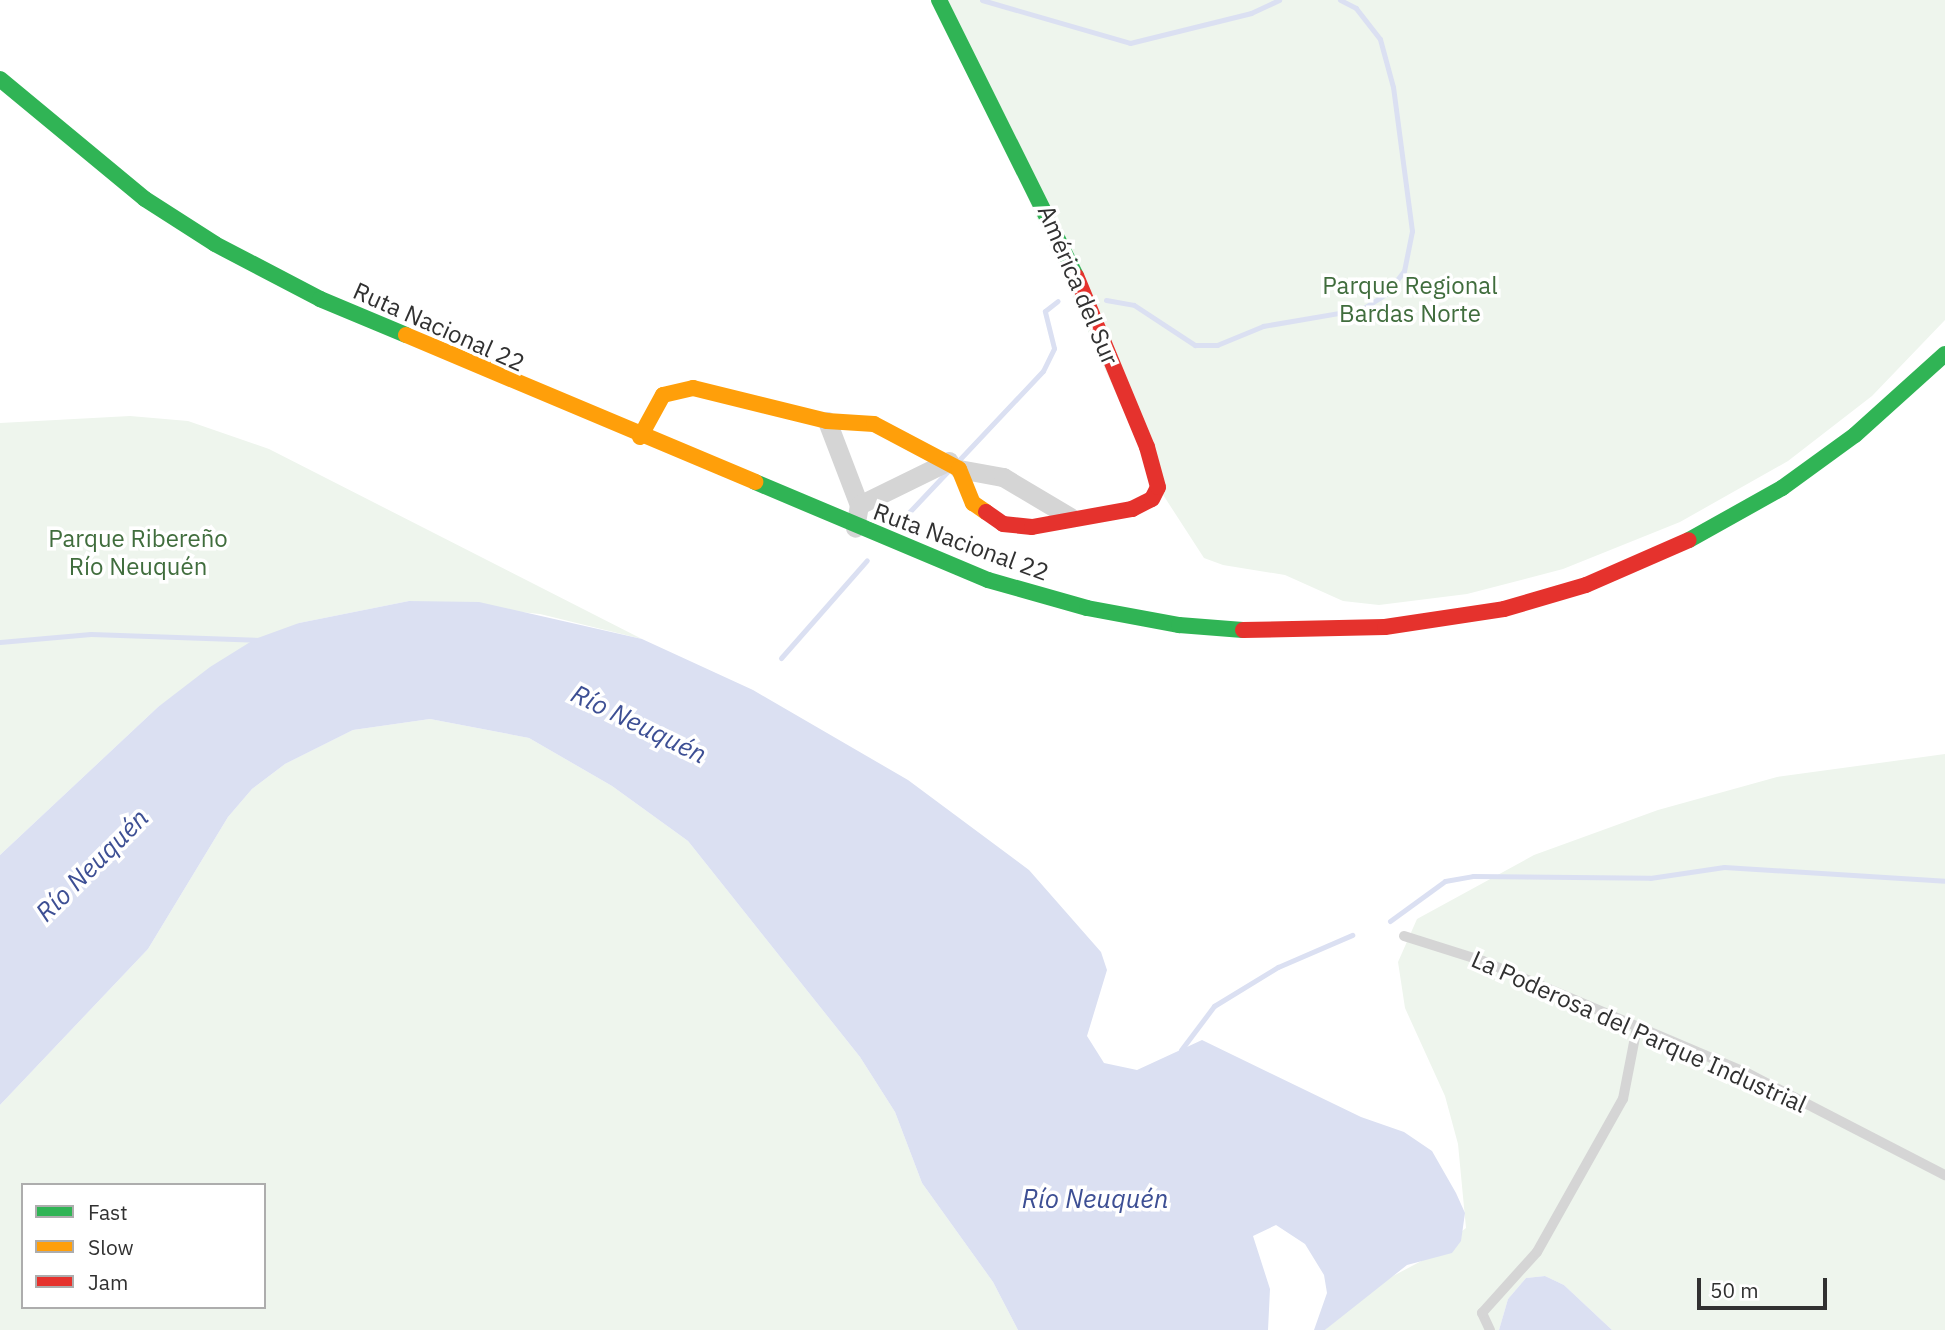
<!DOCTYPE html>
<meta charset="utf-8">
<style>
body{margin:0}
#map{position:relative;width:1945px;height:1330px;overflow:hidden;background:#fff;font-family:"IBM Plex Sans",sans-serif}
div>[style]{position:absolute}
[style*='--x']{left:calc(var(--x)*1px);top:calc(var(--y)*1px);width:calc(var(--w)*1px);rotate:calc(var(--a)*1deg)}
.green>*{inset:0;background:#eef5ed}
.water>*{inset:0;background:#dbe0f2}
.stream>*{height:5px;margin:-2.5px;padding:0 2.5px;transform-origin:2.5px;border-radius:2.5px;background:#dbe0f2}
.lane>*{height:10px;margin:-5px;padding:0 5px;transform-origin:5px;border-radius:5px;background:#d5d5d5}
.street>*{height:19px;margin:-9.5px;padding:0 9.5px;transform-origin:9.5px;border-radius:9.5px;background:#d5d5d5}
.fast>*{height:16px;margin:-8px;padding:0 8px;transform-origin:8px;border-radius:8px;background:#30b455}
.slow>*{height:16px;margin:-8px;padding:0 8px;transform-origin:8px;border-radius:8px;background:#ff9f0a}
.jam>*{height:16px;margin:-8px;padding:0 8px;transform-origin:8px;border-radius:8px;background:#e5322d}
span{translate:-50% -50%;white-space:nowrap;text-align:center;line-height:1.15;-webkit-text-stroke:7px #fff;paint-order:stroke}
.street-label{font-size:24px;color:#313131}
.park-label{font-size:24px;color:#406d3d}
.water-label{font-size:26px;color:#3d4f94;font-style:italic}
.legend{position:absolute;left:21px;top:1183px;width:245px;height:126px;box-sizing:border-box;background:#fff;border:2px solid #adadad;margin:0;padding:9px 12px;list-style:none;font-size:21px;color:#313131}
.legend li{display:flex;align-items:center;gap:14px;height:35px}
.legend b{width:35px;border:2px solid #adadad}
.scale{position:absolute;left:1697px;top:1278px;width:130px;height:32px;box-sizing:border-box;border:4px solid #313131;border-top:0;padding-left:9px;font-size:21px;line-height:24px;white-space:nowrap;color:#313131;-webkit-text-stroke:5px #fff;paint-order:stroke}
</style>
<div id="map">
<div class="green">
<i style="clip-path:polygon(939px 0,1945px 0,1945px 320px,1872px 396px,1788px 461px,1680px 522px,1563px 569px,1467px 594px,1379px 605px,1343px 601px,1285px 575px,1223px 565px,1204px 558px,1158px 487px)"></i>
<i style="clip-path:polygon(130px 416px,188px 421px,269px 449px,642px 639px,540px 614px,409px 601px,299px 623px,158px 707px,0 855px,0 423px)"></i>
<i style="clip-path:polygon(evenodd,430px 719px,529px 738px,612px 786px,688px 841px,860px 1057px,895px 1112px,922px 1183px,993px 1282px,1018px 1330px,0 1330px,0 1105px,148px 949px,228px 817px,252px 789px,285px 764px,353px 730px,430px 719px,23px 1185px,264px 1185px,264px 1307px,23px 1307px,23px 1185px)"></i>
<i style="clip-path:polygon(1945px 754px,1945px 1330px,1612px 1330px,1564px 1285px,1545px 1276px,1526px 1278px,1508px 1299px,1499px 1330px,1325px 1330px,1378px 1284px,1427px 1258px,1466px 1228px,1458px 1144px,1445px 1096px,1405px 1008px,1398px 962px,1417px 919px,1534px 855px,1658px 810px,1777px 777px)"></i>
</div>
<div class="water">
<i style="clip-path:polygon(409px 601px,479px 602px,642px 639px,753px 690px,908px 780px,1029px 870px,1101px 952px,1107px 970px,1087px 1036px,1104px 1063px,1137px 1070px,1202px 1040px,1361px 1117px,1404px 1132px,1432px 1151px,1456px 1193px,1465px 1213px,1461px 1241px,1452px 1253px,1407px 1265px,1325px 1330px,1314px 1330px,1327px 1293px,1324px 1275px,1305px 1244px,1276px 1225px,1253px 1236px,1270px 1289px,1268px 1330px,1018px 1330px,993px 1282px,922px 1183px,895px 1112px,860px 1057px,688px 841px,612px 786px,529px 738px,430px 719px,353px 730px,285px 764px,252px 789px,228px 817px,148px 949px,0 1105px,0 855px,158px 707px,210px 667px,255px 639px,299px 623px)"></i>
<i style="clip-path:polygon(1545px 1276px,1564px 1285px,1612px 1330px,1499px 1330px,1508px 1299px,1526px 1278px)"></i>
</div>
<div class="stream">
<i style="--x:982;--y:0;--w:154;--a:16.2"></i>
<i style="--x:1130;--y:43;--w:125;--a:-13.9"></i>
<i style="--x:1251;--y:13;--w:31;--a:-25"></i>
<i style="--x:1106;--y:300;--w:28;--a:10"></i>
<i style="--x:1134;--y:305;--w:73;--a:33.3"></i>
<i style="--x:1195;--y:345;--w:22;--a:0"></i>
<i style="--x:1217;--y:345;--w:50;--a:-22.4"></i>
<i style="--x:1263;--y:326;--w:100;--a:-9.7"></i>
<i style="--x:1362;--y:309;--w:28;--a:-32"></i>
<i style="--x:1386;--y:294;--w:29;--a:-52"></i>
<i style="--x:1404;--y:271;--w:41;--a:-78.7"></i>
<i style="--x:1412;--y:231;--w:145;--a:-97.5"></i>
<i style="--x:1393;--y:87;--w:50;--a:-105.2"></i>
<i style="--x:1380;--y:39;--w:39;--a:-128"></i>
<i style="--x:1356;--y:8;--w:18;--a:-153"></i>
<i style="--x:959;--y:460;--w:122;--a:-46.7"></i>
<i style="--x:1043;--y:371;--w:25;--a:-64"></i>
<i style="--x:1054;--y:348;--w:38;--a:-104"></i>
<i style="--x:1045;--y:311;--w:16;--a:-38"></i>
<i style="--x:897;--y:525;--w:76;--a:-46.6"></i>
<i style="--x:0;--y:642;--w:91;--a:-5"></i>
<i style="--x:91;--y:634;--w:170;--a:2"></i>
<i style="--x:781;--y:658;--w:130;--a:-48.7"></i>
<i style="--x:1390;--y:921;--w:68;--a:-36"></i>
<i style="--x:1445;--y:881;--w:28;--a:-10"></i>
<i style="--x:1473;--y:876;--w:177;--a:0.6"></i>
<i style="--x:1650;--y:878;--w:75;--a:-8.5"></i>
<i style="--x:1724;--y:867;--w:221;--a:3.6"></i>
<i style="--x:1181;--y:1050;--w:55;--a:-53.1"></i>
<i style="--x:1214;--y:1006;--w:75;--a:-31.4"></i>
<i style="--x:1278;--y:967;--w:81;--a:-23.4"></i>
</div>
<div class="lane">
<i style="--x:1404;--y:936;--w:83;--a:17.6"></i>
<i style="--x:1483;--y:961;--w:287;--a:23"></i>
<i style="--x:1747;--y:1073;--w:223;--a:27.3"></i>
<i style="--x:1490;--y:1330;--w:19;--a:-115"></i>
<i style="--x:1482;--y:1313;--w:82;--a:-48"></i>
<i style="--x:1537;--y:1252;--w:176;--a:-60.7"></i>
<i style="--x:1623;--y:1099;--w:73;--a:-79"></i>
</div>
<div class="street">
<i style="--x:827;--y:421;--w:90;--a:69.1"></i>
<i style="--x:859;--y:505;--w:23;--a:100"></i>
<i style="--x:959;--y:469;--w:45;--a:10.3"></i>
<i style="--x:1003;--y:477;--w:78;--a:30.8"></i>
<i style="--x:859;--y:505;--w:100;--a:-26.1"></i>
</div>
<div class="fast">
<i style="--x:939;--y:0;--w:308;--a:63.6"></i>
<i style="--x:0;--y:79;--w:188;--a:39.6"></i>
<i style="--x:145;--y:199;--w:83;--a:32.7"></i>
<i style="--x:215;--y:244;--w:119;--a:27.6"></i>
<i style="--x:320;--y:299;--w:93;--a:22.7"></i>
<i style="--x:755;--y:482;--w:253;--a:22.8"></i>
<i style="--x:988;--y:580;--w:103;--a:15.8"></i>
<i style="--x:1087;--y:608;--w:94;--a:10.5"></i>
<i style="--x:1179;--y:625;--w:64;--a:4.5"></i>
<i style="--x:1689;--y:540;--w:107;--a:-29.2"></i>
<i style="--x:1782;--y:488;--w:90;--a:-36"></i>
<i style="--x:1855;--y:435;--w:121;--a:-42"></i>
</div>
<div class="slow">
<i style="--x:406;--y:335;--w:379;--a:22.8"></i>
<i style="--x:640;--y:437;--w:48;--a:-61.3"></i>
<i style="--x:663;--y:395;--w:31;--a:-13"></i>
<i style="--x:693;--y:388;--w:138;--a:13.8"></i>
<i style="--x:827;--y:421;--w:47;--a:3.7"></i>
<i style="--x:874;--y:424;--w:96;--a:27.9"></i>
<i style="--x:959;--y:469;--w:37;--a:68"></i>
<i style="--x:973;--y:503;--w:16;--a:35"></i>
</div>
<div class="jam">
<i style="--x:986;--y:512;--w:21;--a:35"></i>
<i style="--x:1003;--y:524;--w:29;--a:6"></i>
<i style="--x:1032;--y:527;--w:102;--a:-10.2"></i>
<i style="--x:1132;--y:509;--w:22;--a:-27"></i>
<i style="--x:1152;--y:499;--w:13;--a:-63"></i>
<i style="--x:1158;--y:487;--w:41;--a:-105.4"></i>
<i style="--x:1147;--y:447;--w:185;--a:-112.5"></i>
<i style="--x:1243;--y:630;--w:142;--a:-1.2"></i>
<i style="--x:1385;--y:627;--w:120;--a:-8.6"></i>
<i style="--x:1504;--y:609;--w:85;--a:-16.3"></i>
<i style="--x:1586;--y:585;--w:112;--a:-23.6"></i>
</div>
<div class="street-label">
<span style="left:1078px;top:285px;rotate:67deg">América del Sur</span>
<span style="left:439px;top:327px;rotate:24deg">Ruta Nacional 22</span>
<span style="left:961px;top:542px;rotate:20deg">Ruta Nacional 22</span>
<span style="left:1639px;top:1032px;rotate:24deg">La Poderosa del Parque Industrial</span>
</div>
<div class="park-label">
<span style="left:1410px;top:300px">Parque Regional<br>Bardas Norte</span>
<span style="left:138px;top:553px">Parque Ribereño<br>Río Neuquén</span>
</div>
<div class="water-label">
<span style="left:639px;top:724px;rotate:26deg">Río Neuquén</span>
<span style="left:92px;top:865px;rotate:-45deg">Río Neuquén</span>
<span style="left:1095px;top:1199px">Río Neuquén</span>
</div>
<ul class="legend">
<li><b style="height:9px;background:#30b455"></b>Fast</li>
<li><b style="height:9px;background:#ff9f0a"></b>Slow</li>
<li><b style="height:9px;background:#e5322d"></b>Jam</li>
</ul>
<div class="scale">50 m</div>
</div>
